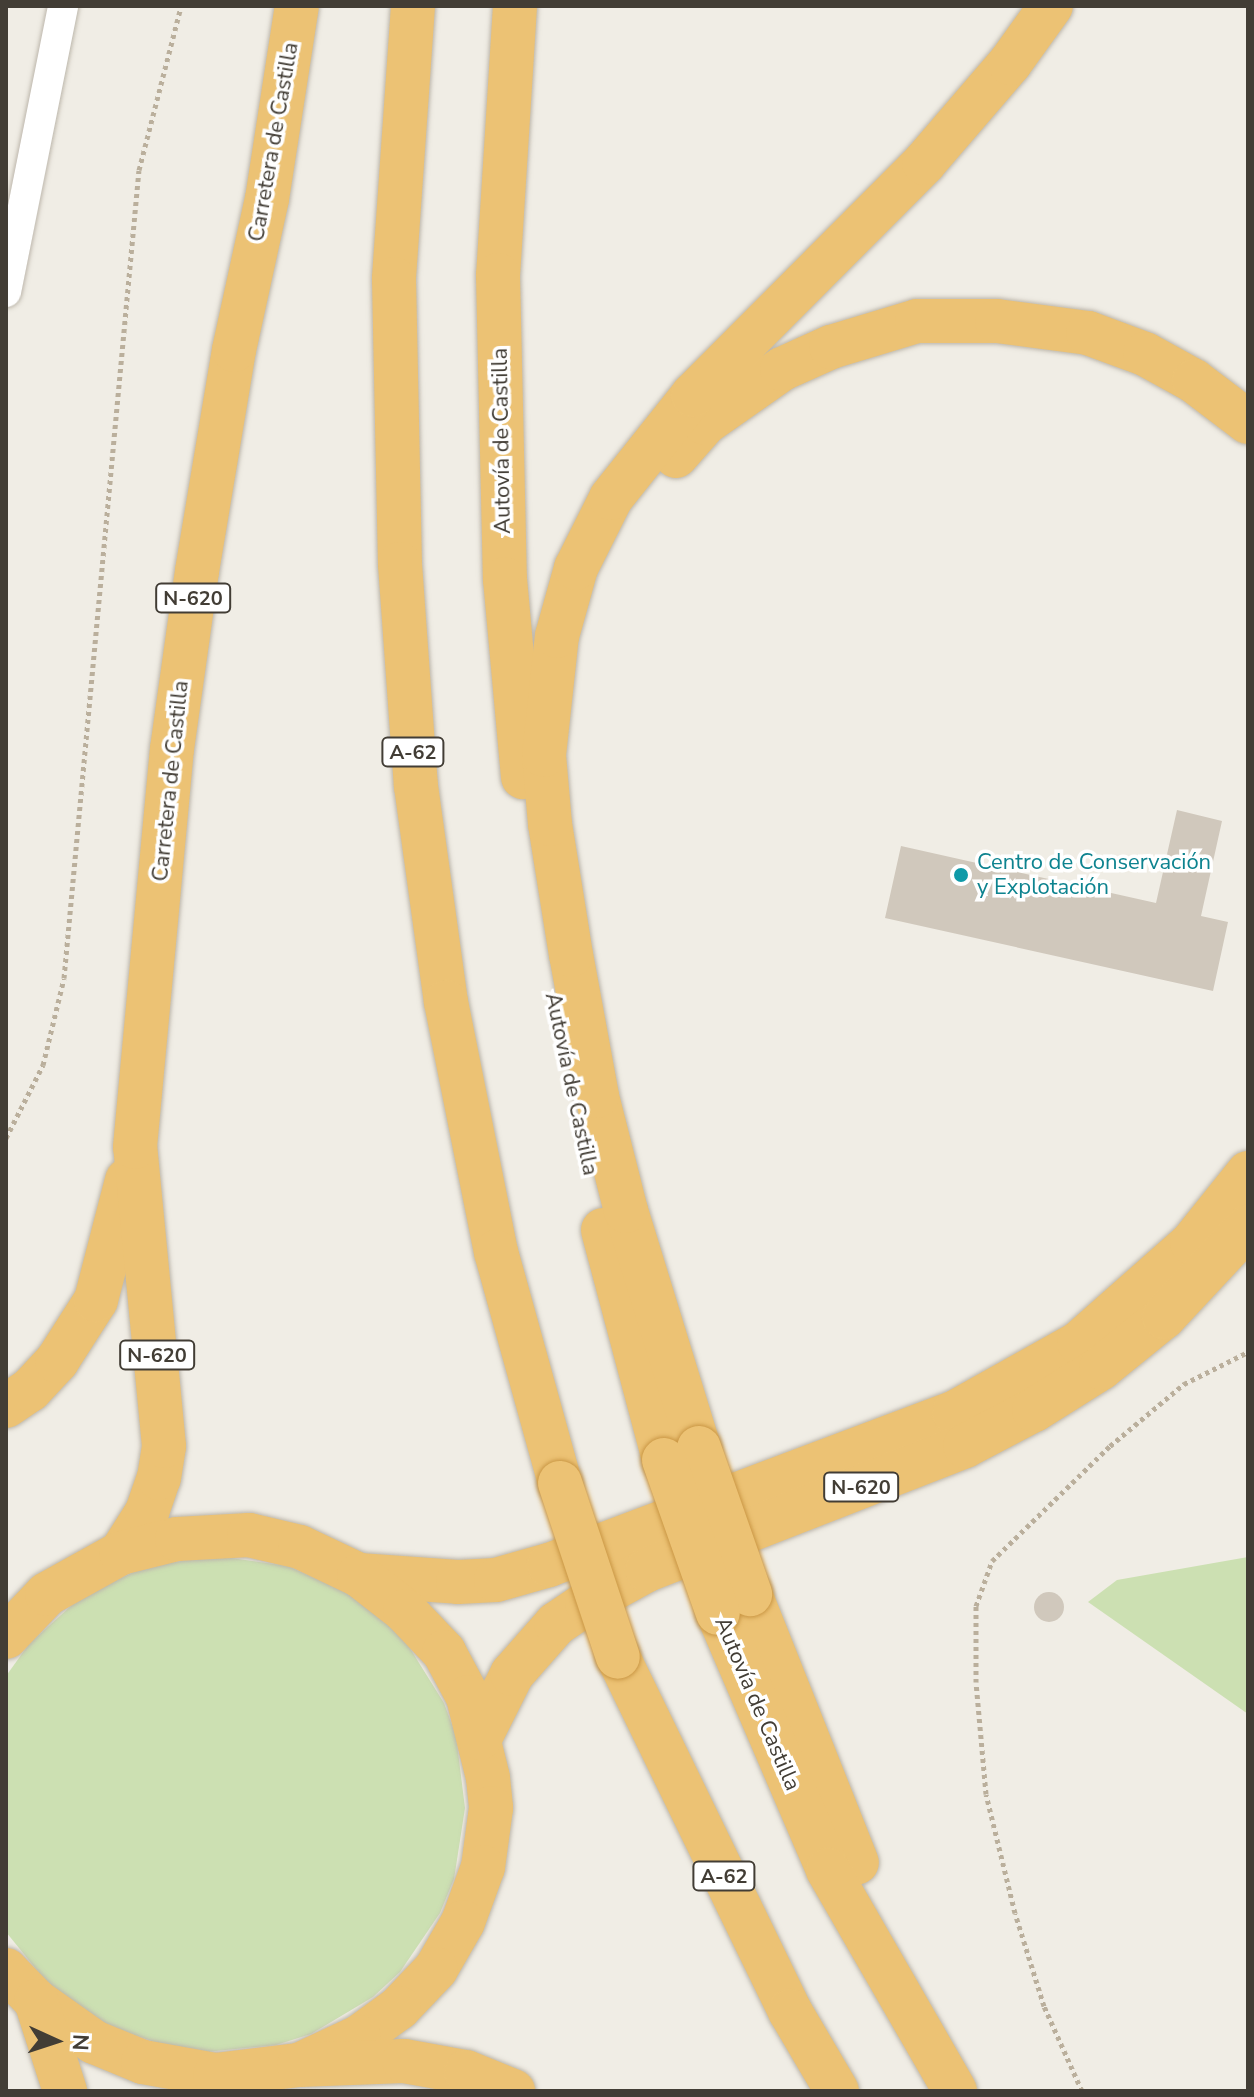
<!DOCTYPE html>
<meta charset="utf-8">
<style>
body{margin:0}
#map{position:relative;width:1254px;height:2097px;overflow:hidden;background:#f0ede5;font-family:"Nunito Sans",sans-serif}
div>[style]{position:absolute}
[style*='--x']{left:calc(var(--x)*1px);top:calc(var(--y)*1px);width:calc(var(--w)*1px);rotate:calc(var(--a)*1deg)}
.green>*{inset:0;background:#cce0b2}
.building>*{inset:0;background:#d0c8bc}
.round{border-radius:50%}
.path>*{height:5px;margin-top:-2.5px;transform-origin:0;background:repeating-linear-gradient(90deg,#baaf9c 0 4px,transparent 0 8px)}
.roads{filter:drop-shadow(0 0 2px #bdb7ac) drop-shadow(0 0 2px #bdb7ac)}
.street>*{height:30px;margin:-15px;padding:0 15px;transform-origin:15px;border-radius:15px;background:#fff}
.highway>*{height:44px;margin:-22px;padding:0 22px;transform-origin:22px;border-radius:22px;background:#ecc274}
.bridges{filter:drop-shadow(0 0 2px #ca9745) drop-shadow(0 0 2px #ca9745)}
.highway-bridge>*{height:44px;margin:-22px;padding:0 22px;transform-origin:22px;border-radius:22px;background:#ecc274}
.dots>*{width:22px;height:22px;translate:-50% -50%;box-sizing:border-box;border:4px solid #fff;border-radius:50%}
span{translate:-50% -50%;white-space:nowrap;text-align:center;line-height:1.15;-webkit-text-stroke:7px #fff;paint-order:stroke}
.shield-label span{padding:2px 6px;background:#fff;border:2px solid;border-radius:6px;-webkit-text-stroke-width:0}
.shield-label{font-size:20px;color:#423d35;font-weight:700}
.street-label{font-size:22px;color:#423d35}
.culture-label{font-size:22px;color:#0d838f}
.left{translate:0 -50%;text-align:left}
.frame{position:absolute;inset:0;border:8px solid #423d35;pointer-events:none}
.north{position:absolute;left:16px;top:2001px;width:80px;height:80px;-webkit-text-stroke:6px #fff;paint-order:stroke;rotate:93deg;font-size:22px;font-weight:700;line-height:32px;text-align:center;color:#423d35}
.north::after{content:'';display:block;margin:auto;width:28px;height:36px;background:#423d35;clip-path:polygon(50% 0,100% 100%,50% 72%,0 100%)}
</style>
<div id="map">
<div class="green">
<i style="clip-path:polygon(217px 1556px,288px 1566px,352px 1595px,381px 1617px,406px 1642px,444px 1703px,456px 1736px,465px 1808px,454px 1879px,440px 1913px,400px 1972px,373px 1997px,311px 2034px,276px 2045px,205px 2052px,169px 2047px,103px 2024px,49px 1985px,6px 1932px,6px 1676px,29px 1644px,82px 1596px,147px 1566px)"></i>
<i style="clip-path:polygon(1248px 1557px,1248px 1714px,1088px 1602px,1117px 1580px)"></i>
</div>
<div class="building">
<i style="clip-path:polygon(1177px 810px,1222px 821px,1201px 916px,1228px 922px,1213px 991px,885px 918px,901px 846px,1156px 903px)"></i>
<i class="round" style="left:1034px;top:1592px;width:30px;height:30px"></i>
</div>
<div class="path">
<i style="--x:6;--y:1138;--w:82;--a:-63.1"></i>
<i style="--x:43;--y:1065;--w:89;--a:-76.4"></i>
<i style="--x:64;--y:978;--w:811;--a:-84.7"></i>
<i style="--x:139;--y:170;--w:169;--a:-75.6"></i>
<i style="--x:1082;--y:2091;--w:93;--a:-114.1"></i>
<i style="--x:1044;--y:2006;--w:97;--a:-107.3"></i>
<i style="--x:1015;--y:1913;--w:122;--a:-103.7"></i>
<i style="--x:986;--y:1794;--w:112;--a:-95.1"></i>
<i style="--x:976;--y:1682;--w:76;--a:-90"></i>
<i style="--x:976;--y:1606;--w:48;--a:-70.4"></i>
<i style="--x:992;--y:1561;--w:165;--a:-44.3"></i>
<i style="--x:1110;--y:1446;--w:97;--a:-40"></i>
<i style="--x:1184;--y:1384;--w:72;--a:-26.6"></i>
</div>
<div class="roads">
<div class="street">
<i style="--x:6;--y:292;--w:292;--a:-78.7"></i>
</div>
<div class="highway">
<i style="--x:413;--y:6;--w:274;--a:94"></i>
<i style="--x:394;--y:279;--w:285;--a:88.8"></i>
<i style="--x:400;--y:564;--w:223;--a:85.9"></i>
<i style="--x:416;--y:786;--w:218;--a:82.1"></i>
<i style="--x:446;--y:1002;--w:255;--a:78.7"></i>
<i style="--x:496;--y:1252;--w:240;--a:74.5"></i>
<i style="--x:515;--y:6;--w:270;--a:93.6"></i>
<i style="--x:498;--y:275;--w:304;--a:88.7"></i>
<i style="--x:505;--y:579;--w:199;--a:84.8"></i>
<i style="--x:676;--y:456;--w:44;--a:-48.7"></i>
<i style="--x:705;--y:423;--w:94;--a:-35"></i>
<i style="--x:782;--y:369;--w:54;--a:-24.2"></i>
<i style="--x:831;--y:347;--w:90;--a:-16.8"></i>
<i style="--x:917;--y:321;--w:80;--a:0"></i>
<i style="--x:997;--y:321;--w:92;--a:7.5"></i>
<i style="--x:1088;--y:333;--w:61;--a:20.2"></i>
<i style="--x:1145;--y:354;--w:56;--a:28.9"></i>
<i style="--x:1194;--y:381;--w:68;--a:37.2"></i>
<i style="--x:603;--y:1230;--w:238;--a:75.1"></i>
<i style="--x:6;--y:1406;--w:29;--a:-34"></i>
<i style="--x:30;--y:1390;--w:40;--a:-47"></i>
<i style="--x:57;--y:1361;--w:72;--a:-57.4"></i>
<i style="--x:96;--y:1300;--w:124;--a:-75.5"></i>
<i style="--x:699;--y:1448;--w:248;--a:-107.1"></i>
<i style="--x:626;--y:1211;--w:119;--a:-104.2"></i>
<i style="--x:597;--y:1096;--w:143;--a:-100.4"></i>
<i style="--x:571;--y:955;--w:133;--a:-99.1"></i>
<i style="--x:550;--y:824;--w:69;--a:-95"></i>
<i style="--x:544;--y:755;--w:120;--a:-83.8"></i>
<i style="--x:557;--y:636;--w:71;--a:-74.4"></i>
<i style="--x:576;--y:568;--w:78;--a:-63.4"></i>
<i style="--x:611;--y:498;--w:132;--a:-51.5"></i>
<i style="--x:693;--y:395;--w:327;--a:-45.1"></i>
<i style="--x:924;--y:163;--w:132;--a:-49.3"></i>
<i style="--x:1010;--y:63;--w:70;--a:-54.3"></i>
<i style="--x:121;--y:1553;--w:49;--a:-57.6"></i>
<i style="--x:147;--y:1512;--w:36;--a:-71"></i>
<i style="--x:159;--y:1478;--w:32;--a:-81"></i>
<i style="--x:164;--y:1446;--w:300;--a:-95.5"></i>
<i style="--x:135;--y:1147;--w:400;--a:-84.7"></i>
<i style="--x:172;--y:749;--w:180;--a:-82"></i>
<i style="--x:197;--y:571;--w:224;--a:-80.5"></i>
<i style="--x:234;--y:350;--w:155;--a:-77.7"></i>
<i style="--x:267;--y:199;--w:195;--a:-81.2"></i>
<i style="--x:359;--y:1575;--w:99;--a:4"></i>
<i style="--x:458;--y:1582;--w:38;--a:-3"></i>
<i style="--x:496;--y:1580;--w:55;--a:-15.8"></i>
<i style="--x:549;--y:1565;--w:433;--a:-20.6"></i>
<i style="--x:954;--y:1413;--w:143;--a:-29.2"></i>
<i style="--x:1079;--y:1343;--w:151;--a:-41.5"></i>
<i style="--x:1192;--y:1243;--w:90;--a:-51.3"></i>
<i style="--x:750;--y:1594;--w:289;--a:68.3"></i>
<i style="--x:718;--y:1613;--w:280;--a:66.8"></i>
<i style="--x:828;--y:1870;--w:255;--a:60.1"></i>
<i style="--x:6;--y:1637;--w:59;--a:-46.4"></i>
<i style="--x:47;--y:1594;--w:85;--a:-29"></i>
<i style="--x:121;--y:1553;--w:58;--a:-14"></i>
<i style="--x:177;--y:1539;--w:72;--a:-3.2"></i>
<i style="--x:249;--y:1535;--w:52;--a:13.2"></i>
<i style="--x:300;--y:1547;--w:65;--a:25.4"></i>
<i style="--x:359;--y:1575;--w:58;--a:38"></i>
<i style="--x:405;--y:1611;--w:57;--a:46.4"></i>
<i style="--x:444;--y:1652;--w:51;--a:61.9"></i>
<i style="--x:468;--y:1697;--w:83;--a:76.1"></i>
<i style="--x:488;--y:1778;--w:30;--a:84"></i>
<i style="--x:491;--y:1808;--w:60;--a:97.7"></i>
<i style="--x:483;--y:1867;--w:59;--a:110"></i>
<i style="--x:463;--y:1922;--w:54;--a:119.9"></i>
<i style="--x:436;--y:1969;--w:54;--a:133.5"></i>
<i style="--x:399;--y:2008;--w:49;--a:144.1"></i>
<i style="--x:359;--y:2037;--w:66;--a:155"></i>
<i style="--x:618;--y:1657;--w:394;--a:64.1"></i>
<i style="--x:790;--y:2011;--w:93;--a:59.6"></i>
<i style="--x:480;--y:1738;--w:72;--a:-63.4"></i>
<i style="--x:512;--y:1674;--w:67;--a:-48.7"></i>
<i style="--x:556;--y:1624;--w:37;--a:-34"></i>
<i style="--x:587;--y:1603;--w:68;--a:-28.8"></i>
<i style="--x:647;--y:1570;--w:341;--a:-21.3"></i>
<i style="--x:965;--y:1446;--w:78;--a:-27.6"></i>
<i style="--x:1034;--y:1410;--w:79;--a:-32.1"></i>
<i style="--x:1101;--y:1368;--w:81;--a:-39"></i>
<i style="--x:1164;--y:1317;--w:123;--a:-47"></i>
<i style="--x:6;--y:1970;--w:43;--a:45.9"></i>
<i style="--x:36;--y:2001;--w:71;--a:35.3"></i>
<i style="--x:94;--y:2042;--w:53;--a:22.2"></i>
<i style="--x:143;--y:2062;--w:73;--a:10.2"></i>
<i style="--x:215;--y:2075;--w:85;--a:-6.8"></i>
<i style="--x:299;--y:2065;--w:105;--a:-2.2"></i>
<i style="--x:404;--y:2061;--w:63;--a:10.1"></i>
<i style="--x:466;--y:2072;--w:51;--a:22"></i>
<i style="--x:36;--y:2001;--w:95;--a:72.1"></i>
</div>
</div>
<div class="bridges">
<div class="highway-bridge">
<i style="--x:699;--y:1448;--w:155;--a:70.7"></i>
<i style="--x:664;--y:1460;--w:162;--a:70.6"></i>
<i style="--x:560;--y:1483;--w:183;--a:71.6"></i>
</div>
</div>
<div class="dots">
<i style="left:961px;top:875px;background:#0f9aa8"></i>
</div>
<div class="shield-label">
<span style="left:193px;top:598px">N-620</span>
<span style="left:413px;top:752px">A-62</span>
<span style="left:157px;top:1355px">N-620</span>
<span style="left:861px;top:1487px">N-620</span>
<span style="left:724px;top:1876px">A-62</span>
</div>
<div class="street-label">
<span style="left:274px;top:142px;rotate:-80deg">Carretera de Castilla</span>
<span style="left:502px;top:441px;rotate:-91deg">Autovía de Castilla</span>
<span style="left:171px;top:781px;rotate:-84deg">Carretera de Castilla</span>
<span style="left:571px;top:1084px;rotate:78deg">Autovía de Castilla</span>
<span style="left:757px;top:1704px;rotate:67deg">Autovía de Castilla</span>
</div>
<div class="culture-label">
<span class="left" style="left:977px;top:875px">Centro de Conservación<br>y Explotación</span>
</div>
<div class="frame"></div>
<div class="north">N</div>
</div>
